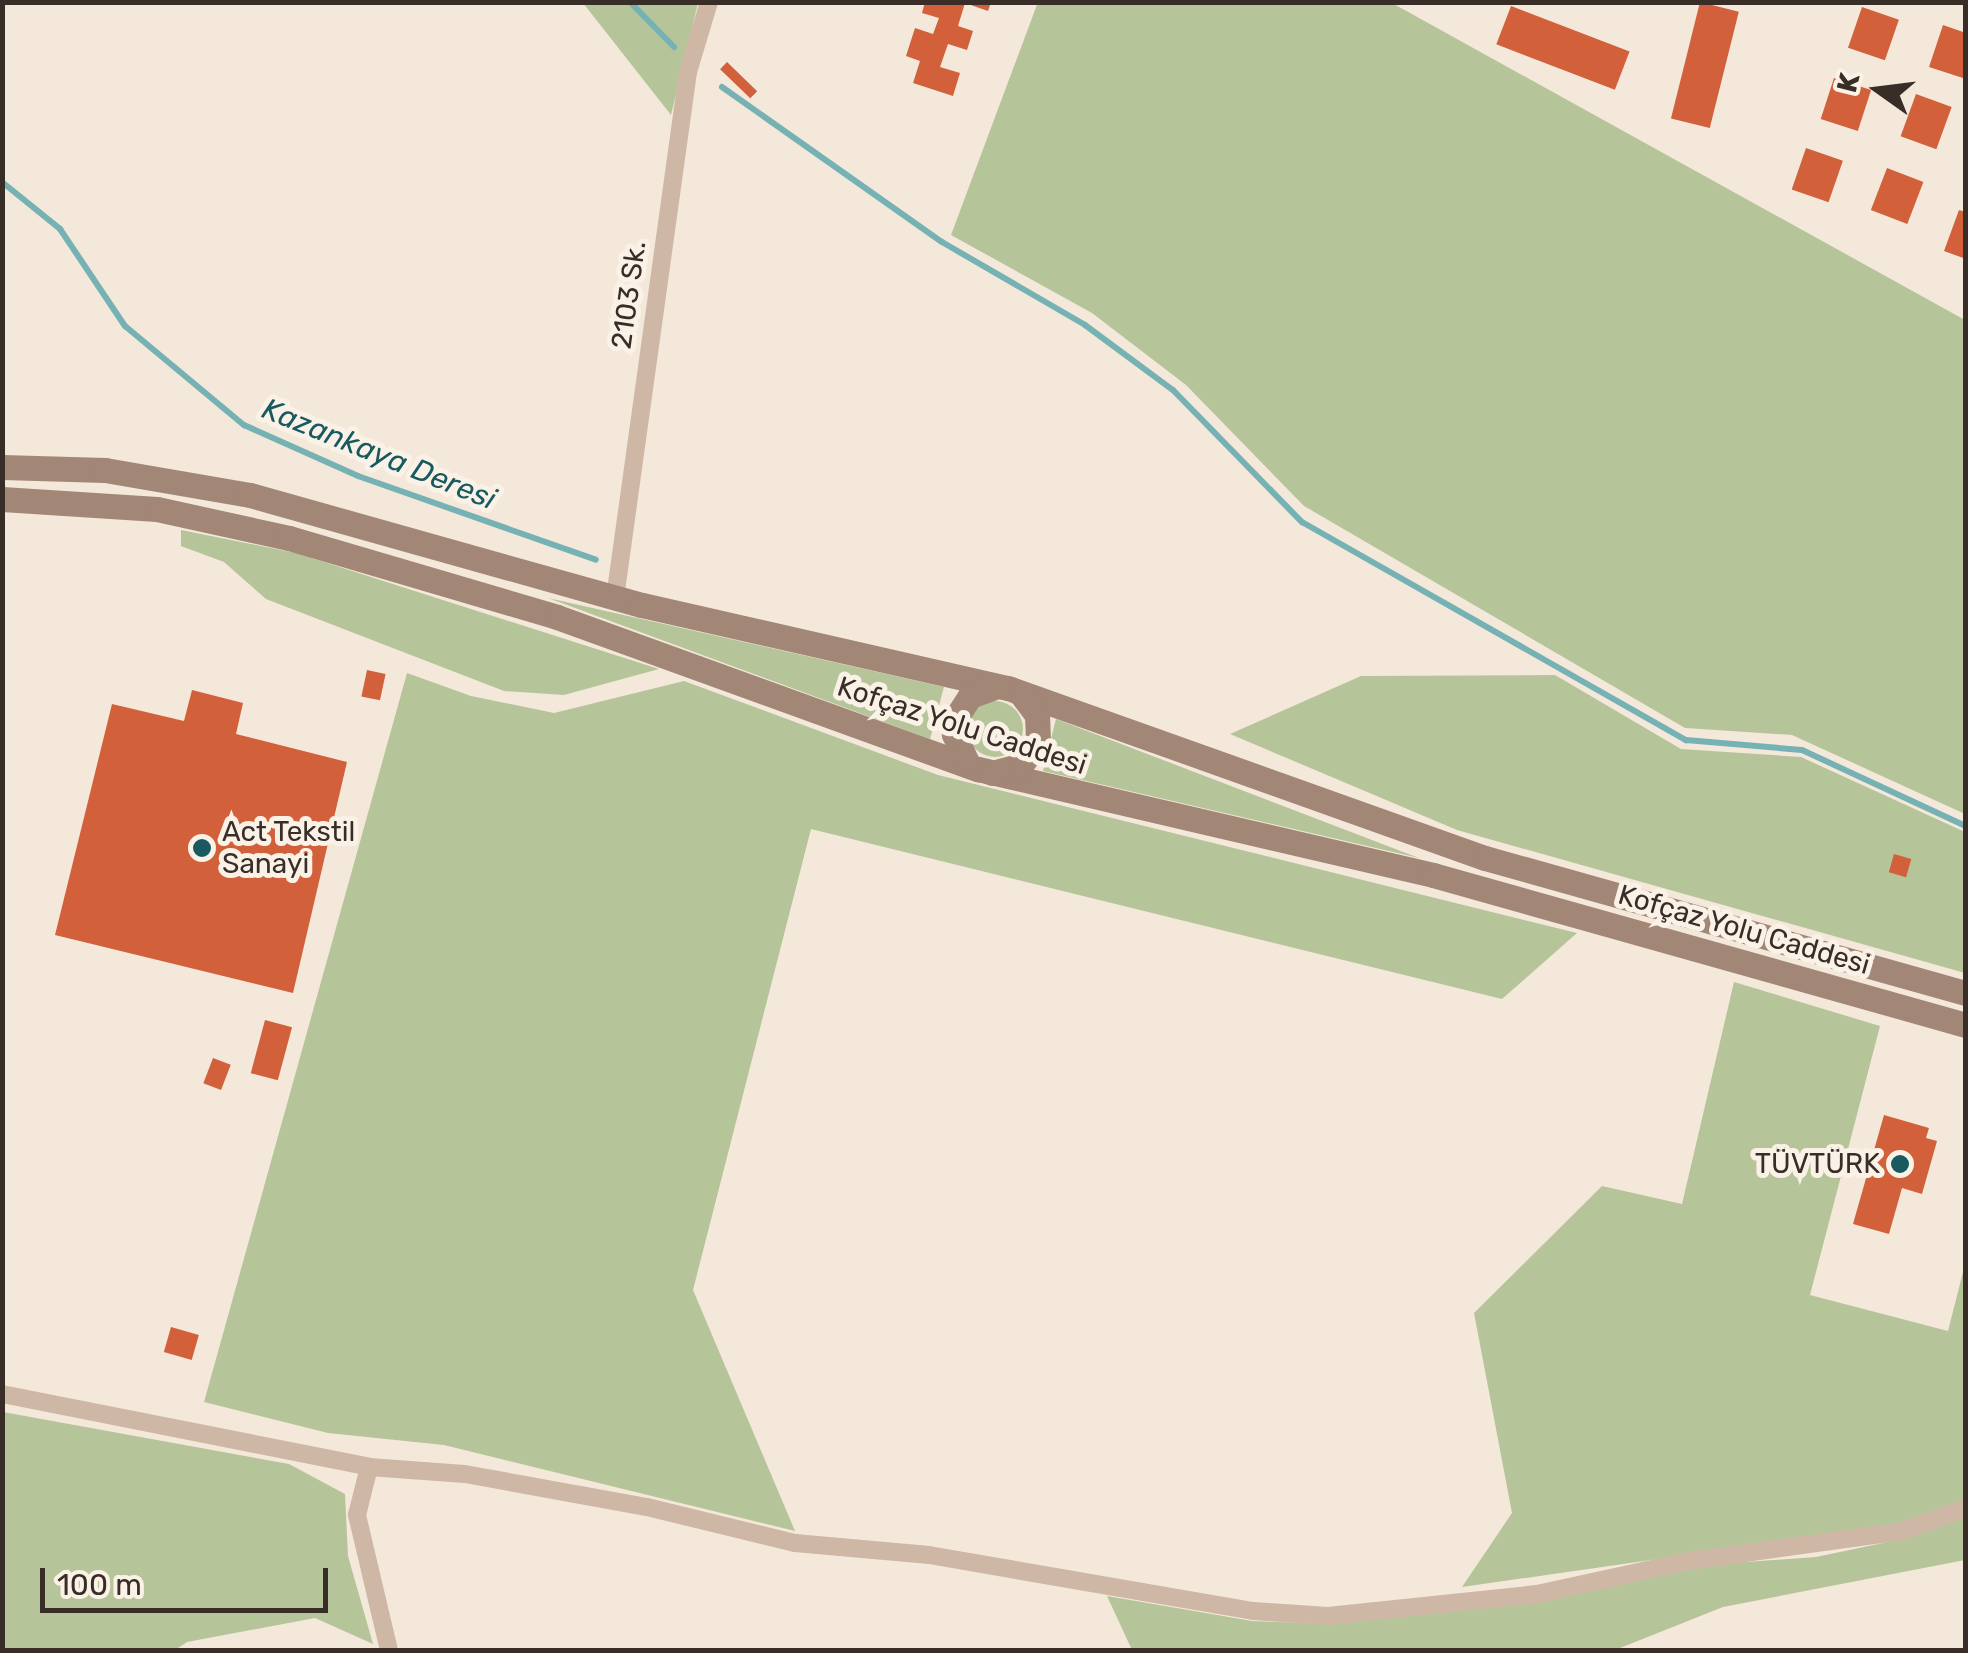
<!DOCTYPE html>
<meta charset="utf-8">
<style>
body{margin:0}
#map{position:relative;width:1968px;height:1653px;overflow:hidden;background:#f4e8db;font-family:Rubik,sans-serif}
div>[style]{position:absolute}
[style*='--x']{left:calc(var(--x)*1px);top:calc(var(--y)*1px);width:calc(var(--w)*1px);rotate:calc(var(--a)*1deg)}
.green>*{inset:0;background:#b6c599}
.round{border-radius:50%}
.stream>*{height:6px;margin:-3px;padding:0 3px;transform-origin:3px;border-radius:3px;background:#76b2b4}
.building>*{inset:0;background:#d2603b;transform-origin:0 0}
.minor>*{height:18px;margin:-9px;padding:0 9px;transform-origin:9px;border-radius:9px;background:#ceb8a5}
.secondary>*{height:25px;margin:-12.5px;padding:0 12.5px;transform-origin:12.5px;border-radius:12.5px;background:#a28676}
.dots>*{width:28px;height:28px;translate:-50% -50%;box-sizing:border-box;border:5px solid #fbf2e7;border-radius:50%}
span{translate:-50% -50%;white-space:nowrap;text-align:center;line-height:1.15;-webkit-text-stroke:10px #fbf2e7;paint-order:stroke}
.street-label{font-size:28px;color:#392d27}
.poi-label{font-size:28px;color:#392d27}
.left{translate:0 -50%;text-align:left}
.right{translate:-100% -50%;text-align:right}
.water-label{font-size:30px;color:#185a5f;font-style:italic}
.frame{position:absolute;inset:0;border:5px solid #392d27;pointer-events:none}
.north{position:absolute;left:1828px;top:40px;width:100px;height:100px;-webkit-text-stroke:8px #fbf2e7;paint-order:stroke;rotate:284deg;font-size:28px;font-weight:700;line-height:40px;text-align:center;color:#392d27}
.north::after{content:'';display:block;margin:auto;width:35px;height:45px;background:#392d27;clip-path:polygon(50% 0,100% 100%,50% 72%,0 100%)}
.scale{position:absolute;left:40px;top:1568px;width:288px;height:45px;box-sizing:border-box;border:5px solid #392d27;border-top:0;padding-left:12px;font-size:30px;line-height:35px;white-space:nowrap;color:#392d27;-webkit-text-stroke:8px #fbf2e7;paint-order:stroke}
</style>
<div id="map">
<div class="green">
<i style="clip-path:polygon(1038px 2px,1392px 3px,1965px 320px,1965px 814px,1792px 735px,1685px 728px,1304px 506px,1186px 385px,1092px 313px,951px 235px)"></i>
<i style="clip-path:polygon(583px 3px,698px 3px,671px 115px)"></i>
<i style="clip-path:polygon(181px 530px,296px 553px,659px 669px,564px 695px,504px 691px,266px 599px,224px 562px,181px 546px)"></i>
<i style="clip-path:polygon(548px 598px,944px 687px,930px 739px)"></i>
<i style="clip-path:polygon(407px 673px,471px 696px,554px 713px,684px 681px,938px 775px,1577px 933px,1502px 999px,811px 829px,693px 1290px,795px 1531px,444px 1445px,328px 1433px,204px 1402px)"></i>
<i style="clip-path:polygon(1555px 675px,1681px 749px,1801px 757px,1965px 832px,1965px 973px,1457px 830px,1230px 734px,1361px 676px)"></i>
<i class="round" style="left:967px;top:701px;width:56px;height:56px"></i>
<i style="clip-path:polygon(1056px 719px,1419px 858px,1043px 771px)"></i>
<i style="clip-path:polygon(1734px 982px,1880px 1026px,1810px 1295px,1948px 1331px,1965px 1264px,1965px 1501px,1903px 1524px,1462px 1587px,1512px 1513px,1474px 1313px,1602px 1186px,1682px 1204px)"></i>
<i style="clip-path:polygon(3px 1412px,289px 1464px,345px 1494px,348px 1556px,373px 1644px,315px 1618px,187px 1642px,175px 1650px,3px 1650px)"></i>
<i style="clip-path:polygon(1965px 1514px,1965px 1560px,1723px 1607px,1615px 1650px,1132px 1650px,1107px 1596px,1252px 1621px,1330px 1624px,1691px 1566px,1816px 1557px,1902px 1539px)"></i>
</div>
<div class="stream">
<i style="--x:630;--y:2;--w:63;--a:45.6"></i>
<i style="--x:722;--y:87;--w:269;--a:35.2"></i>
<i style="--x:942;--y:242;--w:165;--a:30.1"></i>
<i style="--x:1085;--y:325;--w:109;--a:36.5"></i>
<i style="--x:1173;--y:390;--w:185;--a:45.7"></i>
<i style="--x:1302;--y:522;--w:442;--a:29.6"></i>
<i style="--x:1686;--y:740;--w:116;--a:4.9"></i>
<i style="--x:1802;--y:750;--w:181;--a:24.9"></i>
<i style="--x:2;--y:182;--w:75;--a:39"></i>
<i style="--x:60;--y:229;--w:117;--a:56.2"></i>
<i style="--x:125;--y:326;--w:155;--a:39.8"></i>
<i style="--x:244;--y:425;--w:125;--a:24.1"></i>
<i style="--x:358;--y:476;--w:252;--a:19.4"></i>
</div>
<div class="building">
<i style="clip-path:polygon(925px 2px,991px 2px,988px 11px,965px 3px,958px 26px,973px 31px,967px 50px,948px 44px,940px 67px,960px 73px,953px 96px,913px 83px,920px 61px,906px 56px,915px 28px,933px 34px,939px 18px,922px 13px)"></i>
<i style="left:1700px;top:2px;width:40px;height:120px;rotate:14deg"></i>
<i style="left:1511px;top:6px;width:127px;height:41px;rotate:21deg"></i>
<i style="left:1862px;top:7px;width:39px;height:43px;rotate:19deg"></i>
<i style="clip-path:polygon(1943px 25px,1966px 33px,1966px 79px,1929px 67px)"></i>
<i style="left:727px;top:62px;width:42px;height:10px;rotate:44deg"></i>
<i style="left:1834px;top:78px;width:39px;height:43px;rotate:18deg"></i>
<i style="left:1916px;top:94px;width:38px;height:45px;rotate:20deg"></i>
<i style="left:1806px;top:148px;width:39px;height:44px;rotate:19deg"></i>
<i style="left:1887px;top:168px;width:39px;height:45px;rotate:21deg"></i>
<i style="clip-path:polygon(1959px 210px,1966px 212px,1966px 259px,1944px 251px)"></i>
<i style="left:367px;top:670px;width:19px;height:27px;rotate:12deg"></i>
<i style="clip-path:polygon(192px 690px,243px 703px,236px 734px,347px 762px,293px 993px,55px 935px,112px 704px,184px 721px)"></i>
<i style="left:1894px;top:854px;width:18px;height:19px;rotate:16deg"></i>
<i style="left:265px;top:1020px;width:28px;height:55px;rotate:15deg"></i>
<i style="left:213px;top:1058px;width:19px;height:27px;rotate:21deg"></i>
<i style="clip-path:polygon(1884px 1115px,1929px 1128px,1926px 1138px,1937px 1141px,1922px 1194px,1902px 1188px,1889px 1234px,1853px 1224px)"></i>
<i style="left:171px;top:1327px;width:29px;height:26px;rotate:16deg"></i>
</div>
<div class="minor">
<i style="--x:615;--y:598;--w:531;--a:-82.1"></i>
<i style="--x:688;--y:72;--w:73;--a:-73.3"></i>
<i style="--x:2;--y:1394;--w:374;--a:11.2"></i>
<i style="--x:369;--y:1467;--w:96;--a:4.2"></i>
<i style="--x:465;--y:1474;--w:185;--a:10.3"></i>
<i style="--x:647;--y:1507;--w:152;--a:13.7"></i>
<i style="--x:795;--y:1543;--w:135;--a:5.1"></i>
<i style="--x:929;--y:1555;--w:329;--a:9.8"></i>
<i style="--x:1253;--y:1611;--w:75;--a:3.8"></i>
<i style="--x:1328;--y:1616;--w:210;--a:-6"></i>
<i style="--x:1537;--y:1594;--w:155;--a:-12.3"></i>
<i style="--x:1688;--y:1561;--w:217;--a:-7.9"></i>
<i style="--x:1903;--y:1531;--w:67;--a:-20.1"></i>
<i style="--x:369;--y:1467;--w:49;--a:104"></i>
<i style="--x:357;--y:1515;--w:139;--a:76.7"></i>
</div>
<div class="secondary">
<i style="--x:2;--y:467;--w:103;--a:1.7"></i>
<i style="--x:105;--y:470;--w:147;--a:9.8"></i>
<i style="--x:250;--y:495;--w:407;--a:15.7"></i>
<i style="--x:642;--y:605;--w:375;--a:12.8"></i>
<i style="--x:1008;--y:688;--w:506;--a:19.62"></i>
<i style="--x:1485;--y:858;--w:500;--a:15.7"></i>
<i style="--x:2;--y:499;--w:155;--a:3.7"></i>
<i style="--x:157;--y:509;--w:135;--a:12.4"></i>
<i style="--x:289;--y:538;--w:279;--a:16.4"></i>
<i style="--x:557;--y:617;--w:448;--a:19.9"></i>
<i style="--x:978;--y:769;--w:467;--a:13.1"></i>
<i style="--x:1433;--y:875;--w:554;--a:15.72"></i>
<i style="--x:966;--y:760;--w:29;--a:-115"></i>
<i style="--x:954;--y:734;--w:15;--a:-86"></i>
<i style="--x:955;--y:719;--w:27;--a:-57"></i>
<i style="--x:970;--y:696;--w:27;--a:-20"></i>
<i style="--x:992;--y:773;--w:30;--a:-15"></i>
<i style="--x:1021;--y:765;--w:29;--a:-54"></i>
<i style="--x:1038;--y:742;--w:27;--a:-92"></i>
<i style="--x:1037;--y:715;--w:26;--a:-127"></i>
</div>
<div class="dots">
<i style="left:202px;top:848px;background:#185a5f"></i>
<i style="left:1900px;top:1164px;background:#185a5f"></i>
</div>
<div class="street-label">
<span style="left:629px;top:295px;rotate:-82deg">2103 Sk.</span>
<span style="left:962px;top:726px;rotate:18deg">Kofçaz Yolu Caddesi</span>
<span style="left:1744px;top:930px;rotate:16deg">Kofçaz Yolu Caddesi</span>
</div>
<div class="poi-label">
<span class="left" style="left:222px;top:848px">Act Tekstil<br>Sanayi</span>
<span class="right" style="left:1880px;top:1164px">TÜVTÜRK</span>
</div>
<div class="water-label">
<span style="left:379px;top:454px;rotate:22deg">Kazankaya Deresi</span>
</div>
<div class="frame"></div>
<div class="north">K</div>
<div class="scale">100 m</div>
</div>
